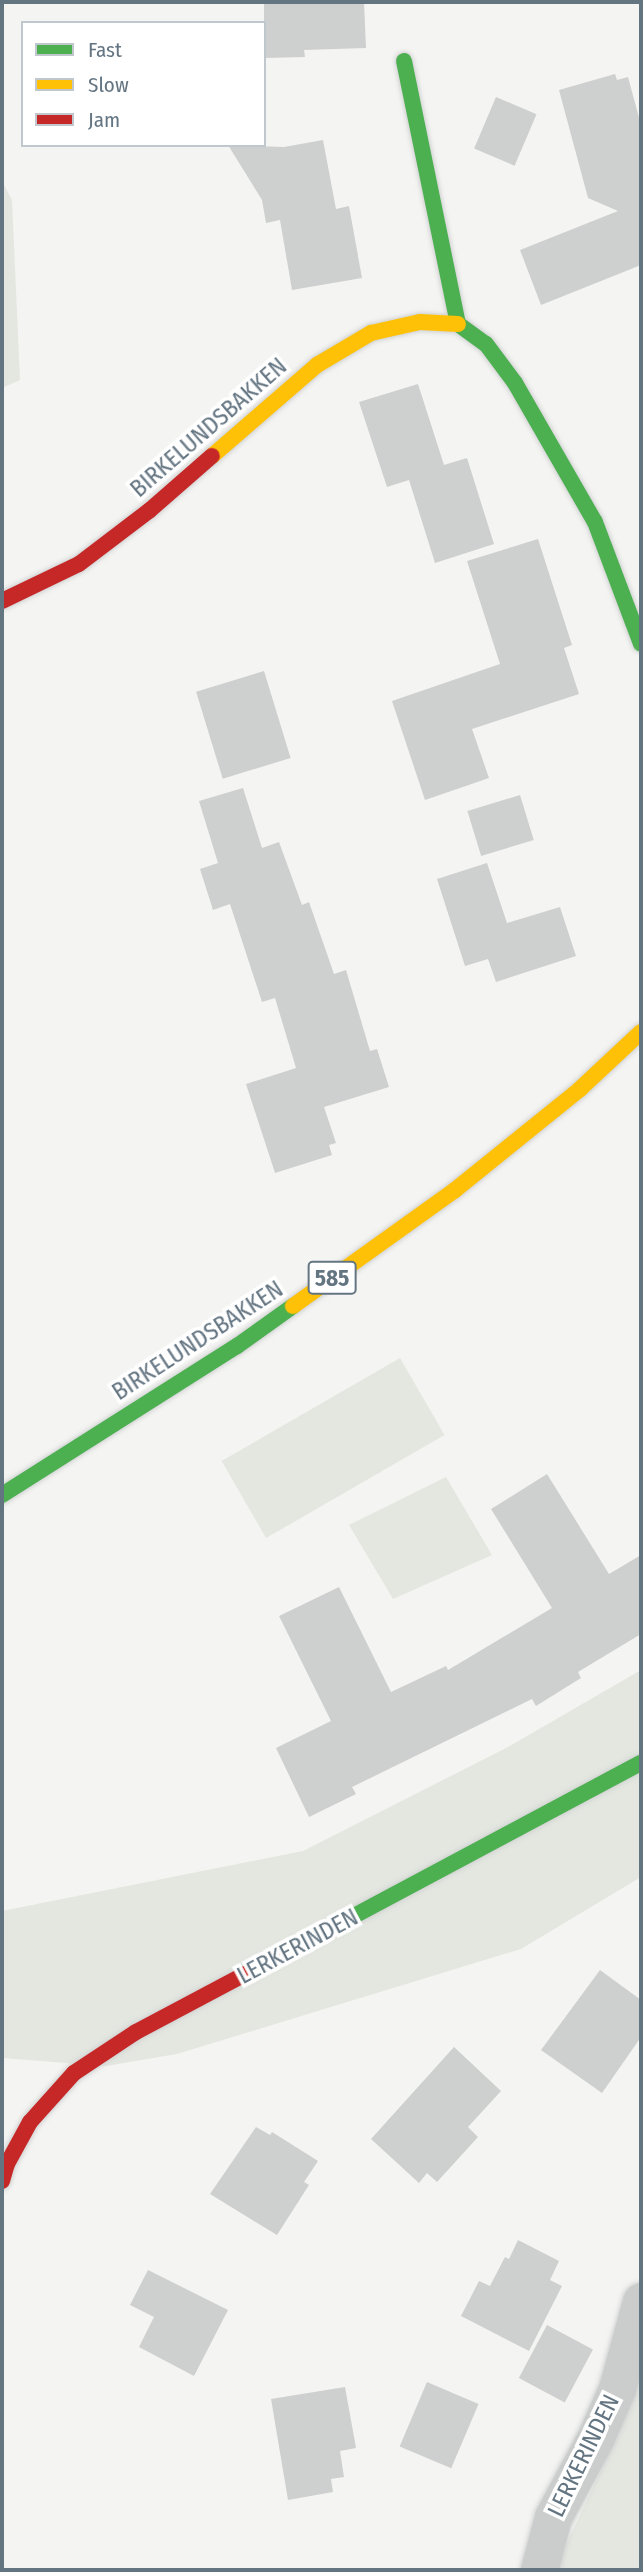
<!DOCTYPE html>
<style>
body{margin:0}
#map{position:relative;width:643px;height:2572px;overflow:hidden;background:#f4f4f2;font-family:"Fira Sans Condensed",sans-serif}
div>[style]{position:absolute}
[style*='--x']{left:calc(var(--x)*1px);top:calc(var(--y)*1px);width:calc(var(--w)*1px);rotate:calc(var(--a)*1deg)}
.green>*{inset:0;background:#e4e7e0;transform-origin:0 0}
.building>*{inset:0;background:#ced0cf;transform-origin:0 0}
.roads{filter:drop-shadow(0 0 2px #d0d2d2) drop-shadow(0 0 2px #d0d2d2)}
.street>*{height:37px;margin:-18.5px;padding:0 18.5px;transform-origin:18.5px;border-radius:18.5px;background:#cbcdcd}
.fast>*{height:16px;margin:-8px;padding:0 8px;transform-origin:8px;border-radius:8px;background:#4caf50}
.slow>*{height:16px;margin:-8px;padding:0 8px;transform-origin:8px;border-radius:8px;background:#ffc107}
.jam>*{height:16px;margin:-8px;padding:0 8px;transform-origin:8px;border-radius:8px;background:#c62828}
span{translate:-50% -50%;white-space:nowrap;text-align:center;line-height:1.15;-webkit-text-stroke:7px #fff;paint-order:stroke}
.shield-label span{padding:2px 5px;background:#fff;border:2px solid;border-radius:5px;-webkit-text-stroke-width:0}
.shield-label{font-size:23px;color:#647582;font-weight:700}
.street-label{font-size:24px;color:#647582}
.frame{position:absolute;inset:0;border:4px solid #647582;pointer-events:none}
.legend{position:absolute;left:21px;top:21px;width:245px;height:126px;box-sizing:border-box;background:#fff;border:2px solid #c1c8cd;margin:0;padding:9px 12px;list-style:none;font-size:21px;color:#647582}
.legend li{display:flex;align-items:center;gap:14px;height:35px}
.legend b{width:35px;border:2px solid #c1c8cd}
</style>
<div id="map">
<div class="green">
<i style="clip-path:polygon(2px 181px,12px 200px,20px 380px,2px 388px)"></i>
<i style="left:400px;top:1358px;width:89px;height:206px;rotate:60deg"></i>
<i style="clip-path:polygon(446px 1477px,492px 1555px,393px 1599px,349px 1525px)"></i>
<i style="clip-path:polygon(641px 1670px,641px 1877px,521px 1949px,177px 2054px,106px 2066px,2px 2058px,2px 1911px,303px 1851px,508px 1747px)"></i>
<i style="clip-path:polygon(641px 2349px,641px 2570px,558px 2570px,565px 2547px,611px 2449px)"></i>
</div>
<div class="building">
<i style="clip-path:polygon(264px 2px,364px 2px,366px 48px,304px 50px,305px 57px,264px 58px)"></i>
<i style="clip-path:polygon(615px 74px,617px 80px,628px 77px,641px 125px,641px 265px,541px 305px,520px 250px,618px 211px,588px 198px,559px 90px)"></i>
<i style="left:496px;top:97px;width:44px;height:56px;rotate:23deg"></i>
<i style="clip-path:polygon(323px 140px,336px 209px,349px 206px,362px 278px,292px 290px,280px 220px,266px 223px,262px 200px,228px 145px,284px 147px)"></i>
<i style="clip-path:polygon(418px 384px,444px 465px,467px 458px,494px 544px,435px 563px,409px 480px,387px 487px,359px 402px)"></i>
<i style="clip-path:polygon(538px 539px,572px 645px,564px 648px,579px 694px,472px 729px,489px 778px,425px 800px,392px 701px,500px 664px,467px 561px)"></i>
<i style="left:264px;top:671px;width:91px;height:71px;rotate:73deg"></i>
<i style="clip-path:polygon(243px 788px,262px 848px,279px 842px,302px 905px,309px 902px,334px 974px,346px 970px,370px 1051px,377px 1049px,389px 1087px,324px 1107px,336px 1143px,329px 1145px,332px 1155px,275px 1173px,246px 1084px,296px 1068px,275px 998px,262px 1002px,230px 904px,213px 910px,200px 869px,218px 863px,199px 801px)"></i>
<i style="left:520px;top:795px;width:47px;height:55px;rotate:73deg"></i>
<i style="clip-path:polygon(487px 863px,507px 923px,560px 907px,576px 956px,496px 982px,488px 959px,465px 966px,437px 879px)"></i>
<i style="clip-path:polygon(547px 1474px,609px 1574px,641px 1555px,641px 1634px,578px 1672px,581px 1678px,536px 1706px,532px 1699px,352px 1787px,356px 1794px,309px 1817px,276px 1748px,331px 1721px,279px 1616px,339px 1587px,391px 1692px,446px 1666px,448px 1670px,552px 1608px,491px 1509px)"></i>
<i style="clip-path:polygon(600px 1970px,641px 2000px,641px 2037px,602px 2093px,541px 2050px)"></i>
<i style="clip-path:polygon(454px 2047px,501px 2091px,468px 2127px,478px 2137px,437px 2182px,427px 2173px,419px 2183px,371px 2139px)"></i>
<i style="clip-path:polygon(256px 2127px,270px 2135px,272px 2132px,318px 2161px,304px 2182px,309px 2185px,277px 2235px,210px 2194px)"></i>
<i style="clip-path:polygon(518px 2240px,559px 2261px,550px 2280px,562px 2286px,529px 2351px,461px 2316px,479px 2281px,490px 2286px,505px 2257px,509px 2259px)"></i>
<i style="clip-path:polygon(148px 2270px,228px 2310px,194px 2376px,139px 2347px,154px 2317px,130px 2305px)"></i>
<i style="left:547px;top:2325px;width:52px;height:60px;rotate:28deg"></i>
<i style="left:427px;top:2382px;width:56px;height:70px;rotate:23deg"></i>
<i style="clip-path:polygon(345px 2387px,356px 2448px,340px 2451px,344px 2477px,331px 2479px,333px 2492px,288px 2500px,271px 2399px)"></i>
</div>
<div class="roads">
<div class="street">
<i style="--x:539;--y:2570;--w:55;--a:-75.2"></i>
<i style="--x:553;--y:2517;--w:89;--a:-61.7"></i>
<i style="--x:595;--y:2439;--w:55;--a:-66.3"></i>
<i style="--x:617;--y:2389;--w:91;--a:-74.7"></i>
</div>
<div class="fast">
<i style="--x:404;--y:61;--w:268;--a:78.4"></i>
<i style="--x:458;--y:324;--w:34;--a:36"></i>
<i style="--x:486;--y:344;--w:49;--a:53.4"></i>
<i style="--x:515;--y:383;--w:160;--a:60.1"></i>
<i style="--x:595;--y:522;--w:130;--a:69.3"></i>
<i style="--x:2;--y:1495;--w:278;--a:-32.4"></i>
<i style="--x:237;--y:1346;--w:69;--a:-35.5"></i>
<i style="--x:279;--y:1956;--w:410;--a:-28.1"></i>
</div>
<div class="slow">
<i style="--x:212;--y:456;--w:139;--a:-40.9"></i>
<i style="--x:317;--y:365;--w:63;--a:-30.7"></i>
<i style="--x:371;--y:333;--w:50;--a:-12.7"></i>
<i style="--x:420;--y:322;--w:38;--a:3"></i>
<i style="--x:293;--y:1306;--w:199;--a:-35.6"></i>
<i style="--x:455;--y:1190;--w:161;--a:-38.9"></i>
<i style="--x:580;--y:1089;--w:83;--a:-43.1"></i>
</div>
<div class="jam">
<i style="--x:2;--y:601;--w:85;--a:-25.7"></i>
<i style="--x:79;--y:564;--w:89;--a:-37.3"></i>
<i style="--x:150;--y:510;--w:82;--a:-41.1"></i>
<i style="--x:2;--y:2181;--w:18;--a:-74"></i>
<i style="--x:7;--y:2164;--w:48;--a:-61.3"></i>
<i style="--x:30;--y:2122;--w:66;--a:-48.1"></i>
<i style="--x:74;--y:2073;--w:74;--a:-33.5"></i>
<i style="--x:136;--y:2032;--w:162;--a:-28"></i>
</div>
</div>
<div class="shield-label">
<span style="left:332px;top:1278px">585</span>
</div>
<div class="street-label">
<span style="left:209px;top:428px;rotate:-41deg">BIRKELUNDSBAKKEN</span>
<span style="left:198px;top:1341px;rotate:-33deg">BIRKELUNDSBAKKEN</span>
<span style="left:298px;top:1947px;rotate:-28deg">LERKERINDEN</span>
<span style="left:584px;top:2456px;rotate:-64deg">LERKERINDEN</span>
</div>
<div class="frame"></div>
<ul class="legend">
<li><b style="height:9px;background:#4caf50"></b>Fast</li>
<li><b style="height:9px;background:#ffc107"></b>Slow</li>
<li><b style="height:9px;background:#c62828"></b>Jam</li>
</ul>
</div>
